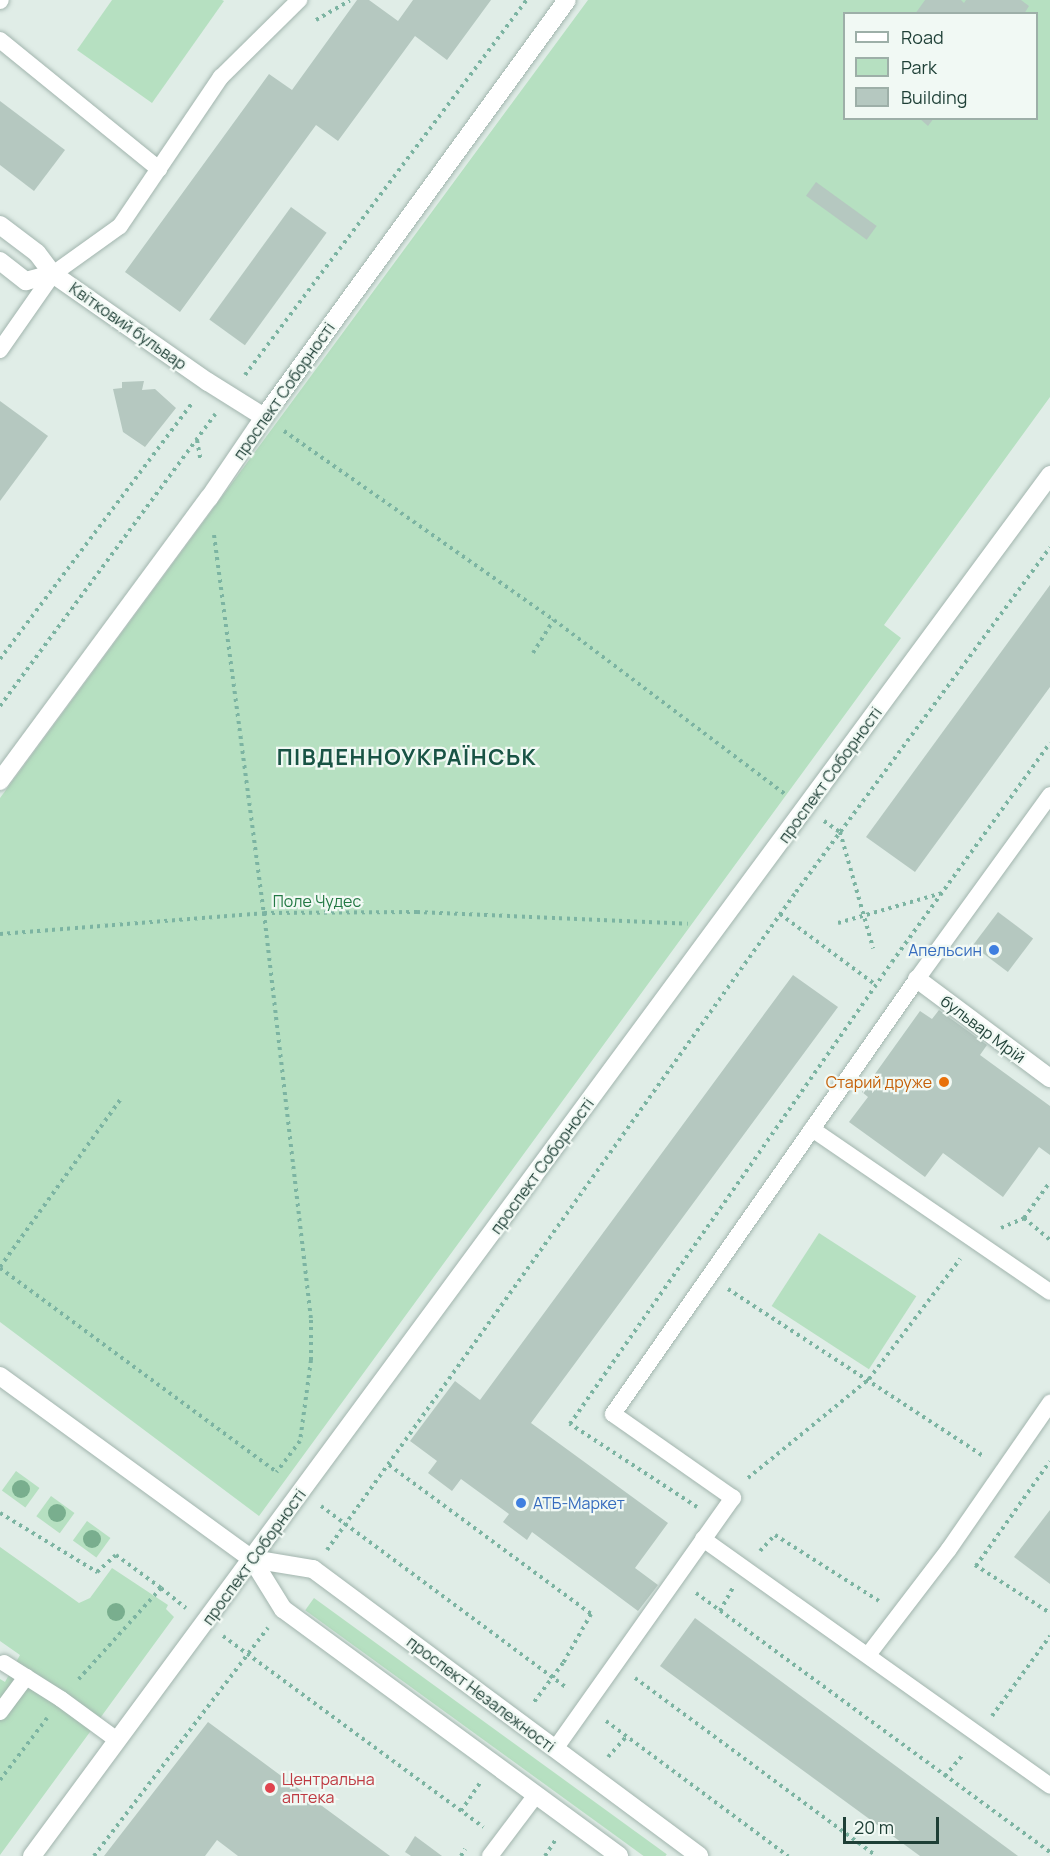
<!DOCTYPE html>
<meta charset="utf-8">
<style>
body{margin:0}
#map{position:relative;width:1050px;height:1856px;overflow:hidden;background:#e0ede7;font-family:Manrope,sans-serif}
div>[style]{position:absolute}
[style*='--x']{left:calc(var(--x)*1px);top:calc(var(--y)*1px);width:calc(var(--w)*1px);rotate:calc(var(--a)*1deg)}
.green>*{inset:0;background:#b6e0c1;transform-origin:0 0}
.building>*{inset:0;background:#b5c8c0;transform-origin:0 0}
.path>*{height:4px;margin-top:-2px;transform-origin:0;background:repeating-linear-gradient(90deg,#7cb4a2 0 3px,transparent 0 7.5px)}
.roads{filter:drop-shadow(0 0 2px #a2b5ae) drop-shadow(0 0 2px #a2b5ae)}
.lane>*{height:16px;margin:-8px;padding:0 8px;transform-origin:8px;border-radius:8px;background:#fff}
.street>*{height:18px;margin:-9px;padding:0 9px;transform-origin:9px;border-radius:9px;background:#fff}
.secondary>*{height:18px;margin:-9px;padding:0 9px;transform-origin:9px;border-radius:9px;background:#fff}
.trees>*{width:18px;height:18px;margin:-9px;border-radius:50%;background:#79ae8e}
.dots>*{width:16px;height:16px;translate:-50% -50%;box-sizing:border-box;border:3px solid #f1f9f4;border-radius:50%}
span{translate:-50% -50%;white-space:nowrap;text-align:center;line-height:1.15;-webkit-text-stroke:4.5px #f1f9f4;paint-order:stroke}
.street-label{font-size:16px;color:#1e3f36}
.park-label{font-size:16px;color:#247a45}
.shop-label{font-size:16px;color:#366cbe}
.right{translate:-100% -50%;text-align:right}
.left{translate:0 -50%;text-align:left}
.food-label{font-size:16px;color:#c56008}
.health-label{font-size:16px;color:#be3a42}
.district-label{font-size:22px;color:#185344;font-weight:700;letter-spacing:1.5px}
.legend{position:absolute;left:843px;top:12px;width:195px;height:108px;box-sizing:border-box;background:#f1f9f4;border:2px solid #9dafa8;margin:0;padding:8px 10px;list-style:none;font-size:18px;color:#1e3f36}
.legend li{display:flex;align-items:center;gap:12px;height:30px}
.legend b{width:30px;border:2px solid #9dafa8}
.scale{position:absolute;left:843px;top:1817px;width:96px;height:27px;box-sizing:border-box;border:3px solid #1e3f36;border-top:0;padding-left:8px;font-size:18px;line-height:21px;white-space:nowrap;color:#1e3f36;-webkit-text-stroke:4px #f1f9f4;paint-order:stroke}
</style>
<div id="map">
<div class="green">
<i style="clip-path:polygon(112px 0,222px 0,224px 1px,152px 103px,77px 50px)"></i>
<i style="clip-path:polygon(evenodd,588px 0,1050px 0,1050px 397px,884px 625px,901px 638px,259px 1516px,0 1322px,0 798px,588px 0,844px 14px,1036px 14px,1036px 118px,844px 118px,844px 14px)"></i>
<i style="left:819px;top:1233px;width:116px;height:87px;rotate:33deg"></i>
<i style="left:16px;top:1471px;width:29px;height:24px;rotate:36deg"></i>
<i style="left:51px;top:1496px;width:29px;height:25px;rotate:36deg"></i>
<i style="left:87px;top:1521px;width:29px;height:24px;rotate:36deg"></i>
<i style="clip-path:polygon(0 1547px,79px 1603px,90px 1598px,112px 1568px,168px 1605px,166px 1609px,174px 1617px,0 1855px,0 1679px,5px 1682px,20px 1655px,0 1641px)"></i>
<i style="left:314px;top:1598px;width:436px;height:15px;rotate:36deg"></i>
</div>
<div class="building">
<i style="clip-path:polygon(357px 0,369px 0,398px 21px,413px 0,491px 0,447px 60px,415px 36px,338px 141px,316px 125px,180px 312px,125px 272px,269px 74px,292px 90px)"></i>
<i style="clip-path:polygon(925px 0,961px 0,964px 3px,966px 0,1021px 0,1029px 6px,1024px 14px,915px 14px)"></i>
<i style="clip-path:polygon(0 101px,65px 150px,34px 191px,0 165px)"></i>
<i style="clip-path:polygon(919px 118px,934px 118px,928px 126px)"></i>
<i style="left:816px;top:182px;width:75px;height:17px;rotate:36deg"></i>
<i style="left:291px;top:207px;width:44px;height:139px;rotate:36deg"></i>
<i style="clip-path:polygon(144px 381px,142px 390px,155px 389px,176px 408px,145px 447px,123px 432px,113px 389px,122px 388px,122px 382px)"></i>
<i style="clip-path:polygon(0 401px,48px 436px,0 501px)"></i>
<i style="clip-path:polygon(1050px 585px,1050px 687px,915px 872px,866px 837px)"></i>
<i style="left:998px;top:912px;width:44px;height:42px;rotate:37deg"></i>
<i style="clip-path:polygon(793px 975px,838px 1007px,531px 1423px,668px 1523px,635px 1568px,658px 1585px,638px 1611px,532px 1532px,527px 1540px,503px 1522px,509px 1514px,461px 1479px,452px 1491px,428px 1473px,437px 1461px,410px 1441px,455px 1381px,480px 1400px)"></i>
<i style="clip-path:polygon(939px 1010px,987px 1045px,980px 1055px,1050px 1106px,1050px 1155px,1039px 1147px,1003px 1197px,943px 1153px,925px 1177px,849px 1122px,868px 1097px,862px 1092px,920px 1011px,932px 1019px)"></i>
<i style="clip-path:polygon(1050px 1510px,1050px 1584px,1014px 1557px)"></i>
<i style="clip-path:polygon(695px 1618px,1018px 1856px,920px 1856px,660px 1666px)"></i>
<i style="clip-path:polygon(208px 1722px,390px 1856px,238px 1856px,217px 1840px,205px 1856px,104px 1856px)"></i>
<i style="clip-path:polygon(415px 1836px,442px 1856px,411px 1856px,405px 1852px)"></i>
</div>
<div class="path">
<i style="--x:316;--y:20;--w:39;--a:-30"></i>
<i style="--x:245;--y:375;--w:469;--a:-53.1"></i>
<i style="--x:284;--y:431;--w:330;--a:35"></i>
<i style="--x:554;--y:620;--w:291;--a:37"></i>
<i style="--x:197;--y:440;--w:22;--a:80"></i>
<i style="--x:214;--y:535;--w:381;--a:82.5"></i>
<i style="--x:264;--y:913;--w:410;--a:83.4"></i>
<i style="--x:311;--y:1320;--w:40;--a:90"></i>
<i style="--x:311;--y:1360;--w:82;--a:97.7"></i>
<i style="--x:300;--y:1441;--w:39;--a:127"></i>
<i style="--x:533;--y:653;--w:39;--a:-58"></i>
<i style="--x:0;--y:659;--w:321;--a:-53.1"></i>
<i style="--x:0;--y:706;--w:363;--a:-53.6"></i>
<i style="--x:824;--y:821;--w:19;--a:35"></i>
<i style="--x:840;--y:832;--w:121;--a:74.1"></i>
<i style="--x:780;--y:914;--w:119;--a:36.5"></i>
<i style="--x:838;--y:923;--w:108;--a:-16.1"></i>
<i style="--x:0;--y:934;--w:265;--a:-4.5"></i>
<i style="--x:264;--y:913;--w:153;--a:-0.4"></i>
<i style="--x:417;--y:912;--w:271;--a:2.5"></i>
<i style="--x:1024;--y:1218;--w:34;--a:40"></i>
<i style="--x:1001;--y:1228;--w:25;--a:-23"></i>
<i style="--x:1024;--y:1218;--w:44;--a:-54.2"></i>
<i style="--x:0;--y:1267;--w:206;--a:-54.3"></i>
<i style="--x:0;--y:1268;--w:344;--a:36.4"></i>
<i style="--x:728;--y:1289;--w:305;--a:33.2"></i>
<i style="--x:389;--y:1465;--w:251;--a:36.4"></i>
<i style="--x:591;--y:1614;--w:56;--a:119.7"></i>
<i style="--x:563;--y:1663;--w:49;--a:126.6"></i>
<i style="--x:748;--y:1478;--w:156;--a:-39.3"></i>
<i style="--x:869;--y:1379;--w:151;--a:-52.8"></i>
<i style="--x:321;--y:1506;--w:307;--a:36.5"></i>
<i style="--x:697;--y:1507;--w:152;--a:-146.8"></i>
<i style="--x:570;--y:1424;--w:563;--a:-55.12"></i>
<i style="--x:892;--y:962;--w:270;--a:-54.2"></i>
<i style="--x:0;--y:1513;--w:114;--a:31.3"></i>
<i style="--x:97;--y:1572;--w:25;--a:-42"></i>
<i style="--x:116;--y:1555;--w:56;--a:36.3"></i>
<i style="--x:161;--y:1588;--w:127;--a:132.1"></i>
<i style="--x:327;--y:1550;--w:808;--a:-54.52"></i>
<i style="--x:796;--y:892;--w:428;--a:-53.6"></i>
<i style="--x:760;--y:1551;--w:22;--a:-47"></i>
<i style="--x:775;--y:1535;--w:123;--a:32.4"></i>
<i style="--x:975;--y:1565;--w:89;--a:32.6"></i>
<i style="--x:976;--y:1566;--w:128;--a:-54.8"></i>
<i style="--x:161;--y:1588;--w:32;--a:39"></i>
<i style="--x:696;--y:1593;--w:439;--a:36.2"></i>
<i style="--x:720;--y:1611;--w:26;--a:-61"></i>
<i style="--x:223;--y:1636;--w:323;--a:36.3"></i>
<i style="--x:635;--y:1678;--w:300;--a:36.4"></i>
<i style="--x:992;--y:1716;--w:99;--a:-54.1"></i>
<i style="--x:606;--y:1721;--w:227;--a:36.6"></i>
<i style="--x:608;--y:1757;--w:28;--a:-48"></i>
<i style="--x:945;--y:1776;--w:30;--a:-50"></i>
<i style="--x:0;--y:1780;--w:78;--a:-52.8"></i>
<i style="--x:461;--y:1811;--w:34;--a:-56"></i>
<i style="--x:94;--y:1856;--w:287;--a:-52.7"></i>
<i style="--x:461;--y:1856;--w:8;--a:-60"></i>
<i style="--x:545;--y:1856;--w:20;--a:-57"></i>
</div>
<div class="roads">
<div class="lane">
<i style="--x:0;--y:1;--w:1;--a:-45"></i>
<i style="--x:0;--y:40;--w:205;--a:39.1"></i>
<i style="--x:0;--y:350;--w:93;--a:-55.1"></i>
<i style="--x:53;--y:274;--w:82;--a:-35.6"></i>
<i style="--x:120;--y:226;--w:180;--a:-55.9"></i>
<i style="--x:221;--y:77;--w:110;--a:-44.6"></i>
<i style="--x:812;--y:1129;--w:288;--a:34.4"></i>
<i style="--x:703;--y:1539;--w:426;--a:35.4"></i>
<i style="--x:868;--y:1655;--w:133;--a:-52.6"></i>
<i style="--x:949;--y:1549;--w:178;--a:-55.3"></i>
<i style="--x:4;--y:1663;--w:67;--a:32.3"></i>
<i style="--x:61;--y:1699;--w:69;--a:36.2"></i>
<i style="--x:0;--y:1712;--w:44;--a:-53.4"></i>
<i style="--x:555;--y:1749;--w:308;--a:-54.7"></i>
<i style="--x:733;--y:1498;--w:146;--a:-145"></i>
<i style="--x:613;--y:1414;--w:531;--a:-55.05"></i>
<i style="--x:917;--y:979;--w:227;--a:-54.1"></i>
<i style="--x:490;--y:1856;--w:76;--a:-53"></i>
</div>
<div class="street">
<i style="--x:0;--y:225;--w:46;--a:37.1"></i>
<i style="--x:37;--y:253;--w:26;--a:53"></i>
<i style="--x:53;--y:274;--w:189;--a:34.9"></i>
<i style="--x:208;--y:382;--w:66;--a:32"></i>
<i style="--x:0;--y:261;--w:33;--a:38"></i>
<i style="--x:26;--y:281;--w:28;--a:-15"></i>
<i style="--x:0;--y:781;--w:352;--a:-53.6"></i>
<i style="--x:209;--y:498;--w:98;--a:-55.8"></i>
<i style="--x:264;--y:417;--w:515;--a:-54"></i>
<i style="--x:917;--y:979;--w:166;--a:36.7"></i>
<i style="--x:32;--y:1856;--w:1716;--a:-53.6"></i>
</div>
<div class="secondary">
<i style="--x:0;--y:1376;--w:311;--a:36"></i>
<i style="--x:252;--y:1559;--w:59;--a:58.2"></i>
<i style="--x:283;--y:1609;--w:417;--a:36.3"></i>
<i style="--x:252;--y:1559;--w:62;--a:9.3"></i>
<i style="--x:313;--y:1569;--w:481;--a:36.6"></i>
</div>
</div>
<div class="trees">
<i style="left:21px;top:1489px"></i>
<i style="left:57px;top:1513px"></i>
<i style="left:92px;top:1539px"></i>
<i style="left:116px;top:1612px"></i>
</div>
<div class="dots">
<i style="left:994px;top:950px;background:#3f7fe0"></i>
<i style="left:944px;top:1082px;background:#e8710a"></i>
<i style="left:521px;top:1503px;background:#3f7fe0"></i>
<i style="left:270px;top:1788px;background:#e0444e"></i>
</div>
<div class="street-label">
<span style="left:128px;top:326px;rotate:35deg">Квітковий бульвар</span>
<span style="left:284px;top:391px;rotate:-55deg">проспект Соборності</span>
<span style="left:830px;top:775px;rotate:-54deg">проспект Соборності</span>
<span style="left:983px;top:1029px;rotate:37deg">бульвар Мрій</span>
<span style="left:542px;top:1166px;rotate:-54deg">проспект Соборності</span>
<span style="left:254px;top:1557px;rotate:-54deg">проспект Соборності</span>
<span style="left:481px;top:1694px;rotate:37deg">проспект Незалежності</span>
</div>
<div class="park-label">
<span style="left:317px;top:901px">Поле Чудес</span>
</div>
<div class="shop-label">
<span class="right" style="left:982px;top:950px">Апельсин</span>
<span class="left" style="left:533px;top:1503px">АТБ-Маркет</span>
</div>
<div class="food-label">
<span class="right" style="left:932px;top:1082px">Старий друже</span>
</div>
<div class="health-label">
<span class="left" style="left:282px;top:1788px">Центральна<br>аптека</span>
</div>
<div class="district-label">
<span style="left:407px;top:758px">ПІВДЕННОУКРАЇНСЬК</span>
</div>
<ul class="legend">
<li><b style="height:8px;background:#fff"></b>Road</li>
<li><b style="height:16px;background:#b6e0c1"></b>Park</li>
<li><b style="height:16px;background:#b5c8c0"></b>Building</li>
</ul>
<div class="scale">20 m</div>
</div>
